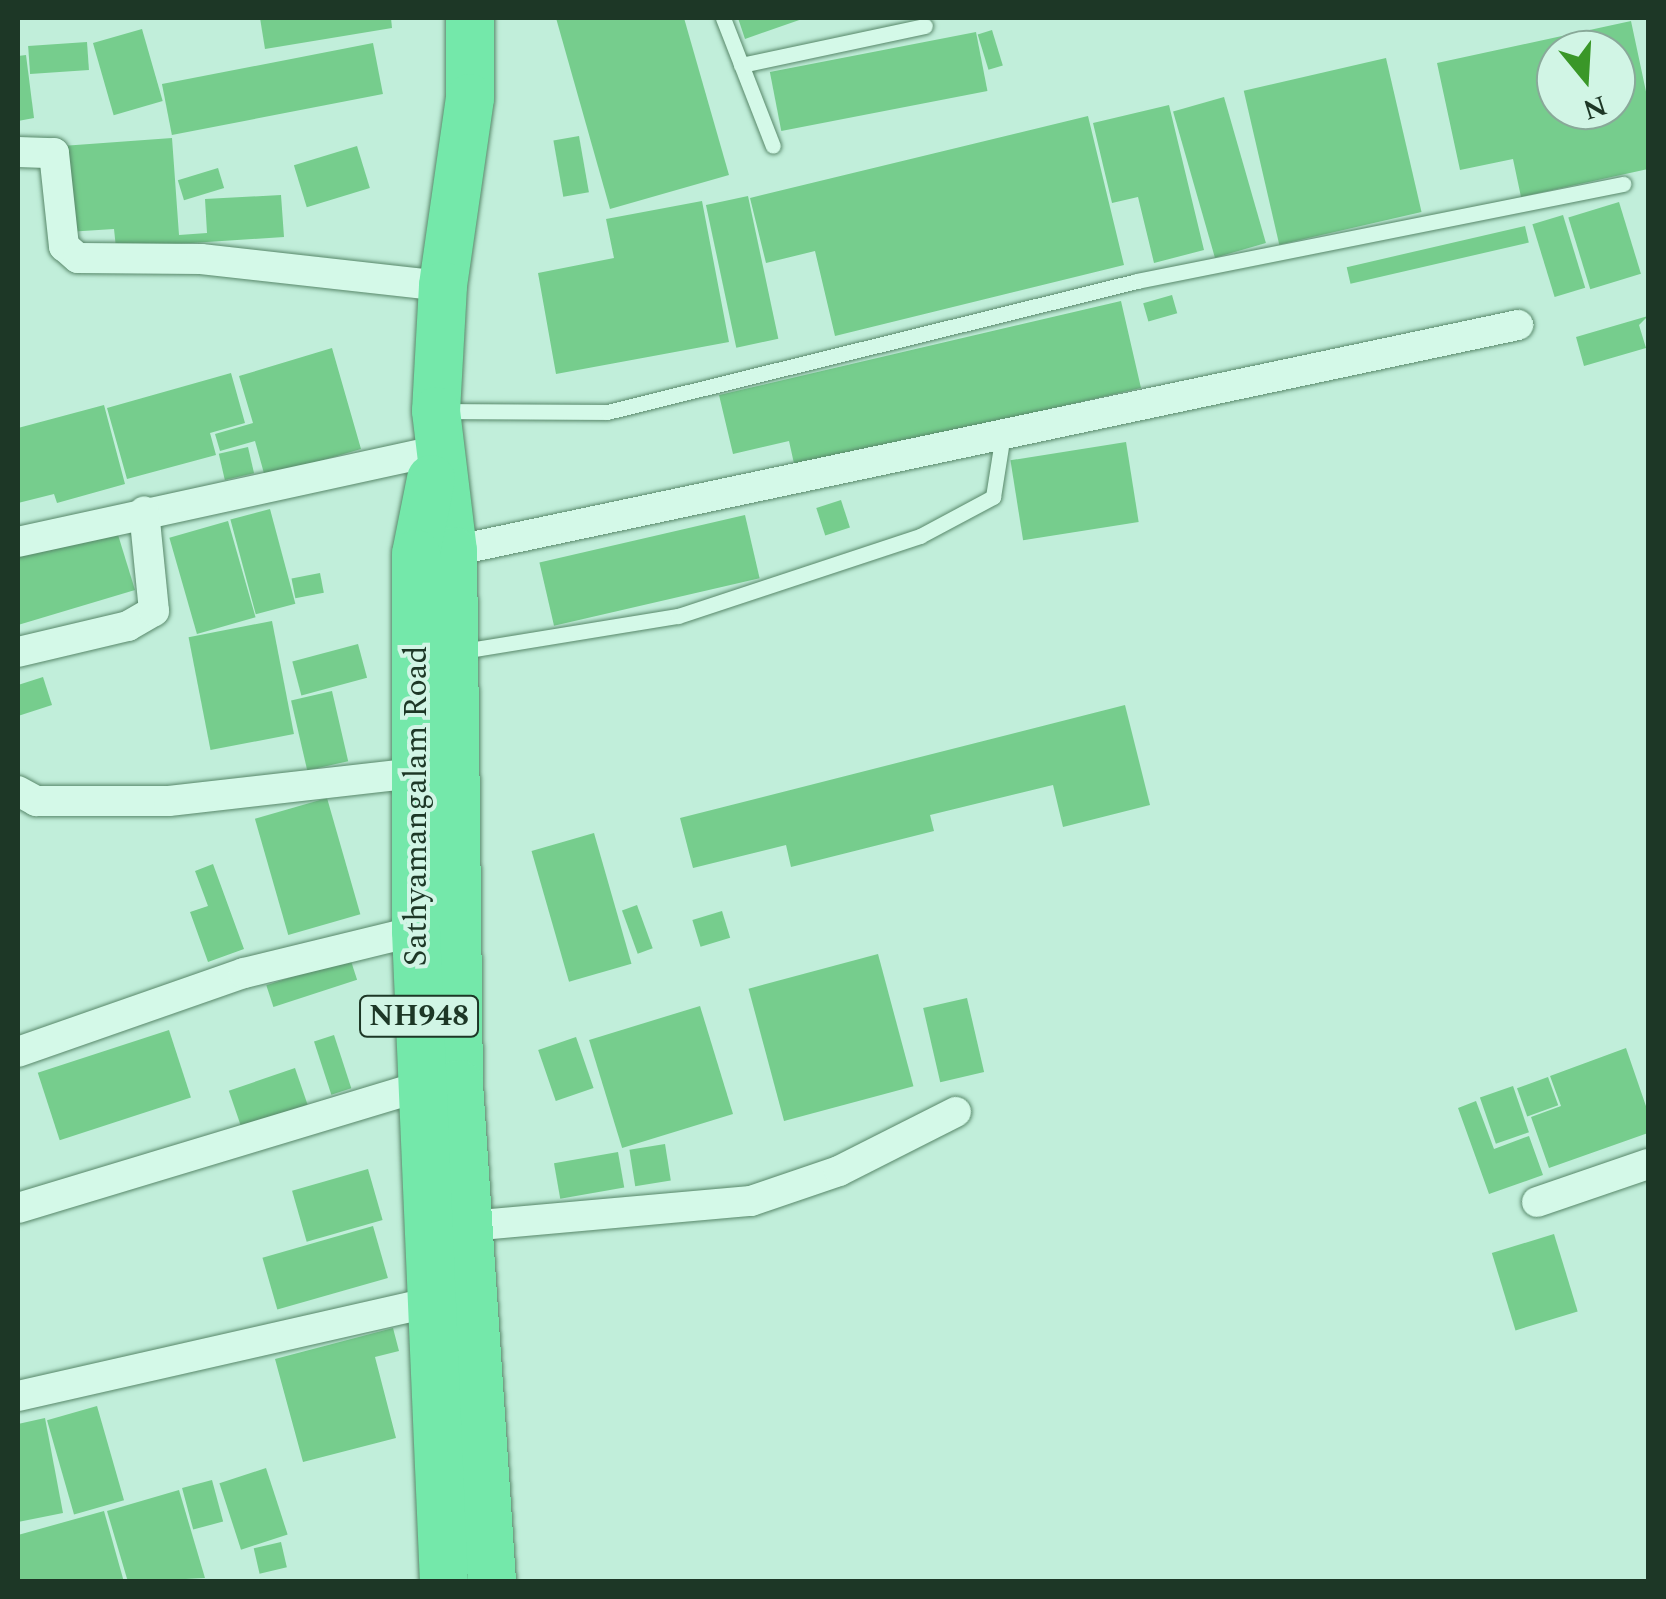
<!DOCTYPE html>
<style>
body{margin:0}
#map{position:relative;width:1666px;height:1599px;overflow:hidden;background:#c1eeda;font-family:Spectral,serif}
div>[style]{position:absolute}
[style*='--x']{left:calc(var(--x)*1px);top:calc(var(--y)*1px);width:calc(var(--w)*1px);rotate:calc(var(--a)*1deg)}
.building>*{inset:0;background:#76cd8d;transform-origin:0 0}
.roads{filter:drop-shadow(0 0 2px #58886a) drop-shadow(0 0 2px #58886a)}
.service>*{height:15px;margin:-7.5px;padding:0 7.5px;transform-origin:7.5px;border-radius:7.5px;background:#d4f9e8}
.minor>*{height:30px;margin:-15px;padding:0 15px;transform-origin:15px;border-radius:15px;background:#d4f9e8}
.trunk>*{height:48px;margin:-24px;padding:0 24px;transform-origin:24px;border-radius:24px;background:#74e8aa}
span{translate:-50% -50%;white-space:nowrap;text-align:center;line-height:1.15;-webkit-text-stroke:8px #d1f5e5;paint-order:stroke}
.shield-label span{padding:2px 8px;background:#d1f5e5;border:2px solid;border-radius:8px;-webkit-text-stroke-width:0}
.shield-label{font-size:30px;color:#1d3726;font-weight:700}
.street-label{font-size:32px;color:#1d3726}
.frame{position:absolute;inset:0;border:20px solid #1d3726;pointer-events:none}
.north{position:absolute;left:1536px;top:30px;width:100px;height:100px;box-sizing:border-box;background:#d1f5e5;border:2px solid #89a999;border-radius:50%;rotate:162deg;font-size:28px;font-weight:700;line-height:40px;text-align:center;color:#1d3726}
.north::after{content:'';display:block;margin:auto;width:35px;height:45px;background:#3a9728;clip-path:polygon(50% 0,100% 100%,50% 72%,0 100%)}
</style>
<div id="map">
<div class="building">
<i style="clip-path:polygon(260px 18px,391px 18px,392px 28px,265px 49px)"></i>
<i style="clip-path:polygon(556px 18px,684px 18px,729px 175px,610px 209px)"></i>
<i style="clip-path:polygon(738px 18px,805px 18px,745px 39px)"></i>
<i style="clip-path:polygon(evenodd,1631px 21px,1648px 101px,1648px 169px,1521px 197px,1513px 159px,1460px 170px,1437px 63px,1631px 21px,1556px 50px,1616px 50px,1616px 110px,1556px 110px,1556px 50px)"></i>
<i style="left:142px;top:29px;width:75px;height:51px;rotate:74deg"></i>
<i style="left:992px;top:30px;width:37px;height:15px;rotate:73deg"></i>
<i style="left:976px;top:32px;width:60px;height:210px;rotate:79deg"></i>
<i style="left:87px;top:42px;width:28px;height:59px;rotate:86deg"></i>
<i style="left:373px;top:43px;width:52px;height:215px;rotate:79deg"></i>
<i style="clip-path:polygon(26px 55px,34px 118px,18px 121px,18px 56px)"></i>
<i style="left:1386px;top:58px;width:158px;height:146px;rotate:77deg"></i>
<i style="left:1224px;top:97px;width:152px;height:53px;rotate:74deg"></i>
<i style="clip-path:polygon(1169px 105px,1204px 250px,1154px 263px,1138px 197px,1112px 203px,1093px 123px)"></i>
<i style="clip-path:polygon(1088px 116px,1124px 265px,835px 336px,815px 251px,766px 263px,750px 198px)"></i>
<i style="left:579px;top:136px;width:57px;height:26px;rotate:80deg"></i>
<i style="clip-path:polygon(172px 138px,179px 235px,207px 233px,205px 199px,281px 195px,284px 237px,116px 248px,114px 229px,67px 232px,62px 146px)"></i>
<i style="left:357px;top:146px;width:44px;height:66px;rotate:73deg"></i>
<i style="left:218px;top:168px;width:21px;height:42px;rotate:73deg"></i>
<i style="left:748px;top:196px;width:146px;height:43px;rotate:78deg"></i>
<i style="clip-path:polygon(702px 201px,729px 342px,556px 374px,538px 273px,614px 258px,606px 219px)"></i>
<i style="left:1619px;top:202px;width:75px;height:53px;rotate:73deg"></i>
<i style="left:1563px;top:215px;width:76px;height:32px;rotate:73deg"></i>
<i style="left:1525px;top:226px;width:17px;height:183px;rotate:77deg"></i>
<i style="left:1172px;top:295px;width:19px;height:30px;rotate:74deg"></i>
<i style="clip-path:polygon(1121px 301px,1141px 388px,795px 468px,789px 441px,733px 454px,719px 395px)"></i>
<i style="clip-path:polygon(1648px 316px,1639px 325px,1646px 348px,1584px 366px,1576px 337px)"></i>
<i style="clip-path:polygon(332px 348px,361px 449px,265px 477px,255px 441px,220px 451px,215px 434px,253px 423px,239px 376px)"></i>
<i style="clip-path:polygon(231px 373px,245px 423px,210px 433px,216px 455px,127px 479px,107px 408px)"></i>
<i style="clip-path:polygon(104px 405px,125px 484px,57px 503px,54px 494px,18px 503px,18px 428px)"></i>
<i style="left:1126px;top:442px;width:81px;height:117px;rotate:81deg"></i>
<i style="left:248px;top:447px;width:27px;height:30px;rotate:77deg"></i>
<i style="left:841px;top:500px;width:29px;height:26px;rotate:72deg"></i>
<i style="left:270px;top:509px;width:98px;height:41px;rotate:75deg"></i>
<i style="left:745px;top:515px;width:65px;height:211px;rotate:77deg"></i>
<i style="left:228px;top:521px;width:100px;height:61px;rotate:74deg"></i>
<i style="clip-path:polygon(115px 525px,135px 590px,18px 625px,18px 554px)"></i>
<i style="left:320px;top:573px;width:20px;height:29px;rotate:79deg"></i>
<i style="left:272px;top:621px;width:115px;height:85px;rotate:79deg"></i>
<i style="left:358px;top:644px;width:35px;height:68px;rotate:75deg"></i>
<i style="clip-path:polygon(43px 677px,52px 705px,18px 716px,18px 685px)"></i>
<i style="left:332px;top:691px;width:72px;height:42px;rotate:77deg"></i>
<i style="clip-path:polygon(1125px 705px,1150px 805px,1063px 827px,1053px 785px,930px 815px,934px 831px,791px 867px,786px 845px,693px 868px,680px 818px)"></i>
<i style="left:327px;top:798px;width:121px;height:75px;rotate:74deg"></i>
<i style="left:594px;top:833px;width:136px;height:65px;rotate:74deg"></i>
<i style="clip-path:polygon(213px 864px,244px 949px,208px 962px,190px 912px,208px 906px,195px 871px)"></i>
<i style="left:637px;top:905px;width:46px;height:16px;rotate:70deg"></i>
<i style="left:722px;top:911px;width:28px;height:31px;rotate:73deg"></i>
<i style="left:878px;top:954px;width:137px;height:134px;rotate:75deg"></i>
<i style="left:350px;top:958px;width:23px;height:88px;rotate:72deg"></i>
<i style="left:967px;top:998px;width:76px;height:45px;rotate:77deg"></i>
<i style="left:700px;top:1006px;width:113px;height:116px;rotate:73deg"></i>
<i style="left:169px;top:1030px;width:71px;height:138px;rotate:72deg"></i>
<i style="left:334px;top:1035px;width:56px;height:21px;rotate:72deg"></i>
<i style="left:576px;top:1037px;width:54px;height:40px;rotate:71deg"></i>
<i style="clip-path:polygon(1626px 1048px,1648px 1112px,1648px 1133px,1549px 1168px,1531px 1117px,1561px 1106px,1550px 1076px)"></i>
<i style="left:295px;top:1068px;width:39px;height:70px;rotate:71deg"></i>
<i style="left:1548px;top:1077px;width:30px;height:33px;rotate:70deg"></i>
<i style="left:1513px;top:1086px;width:49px;height:35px;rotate:71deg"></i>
<i style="clip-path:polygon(1476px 1101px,1494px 1149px,1529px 1136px,1543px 1175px,1489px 1194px,1458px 1108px)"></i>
<i style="left:665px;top:1144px;width:37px;height:36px;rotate:81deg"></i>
<i style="left:618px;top:1152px;width:36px;height:65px;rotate:80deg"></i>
<i style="left:368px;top:1169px;width:53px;height:79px;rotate:74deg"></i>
<i style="left:373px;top:1226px;width:54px;height:115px;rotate:74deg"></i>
<i style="left:1554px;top:1234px;width:81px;height:65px;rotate:73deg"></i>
<i style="clip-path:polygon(393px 1328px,399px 1351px,375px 1357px,396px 1438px,303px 1462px,275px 1359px)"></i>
<i style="left:97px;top:1406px;width:98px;height:52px;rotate:74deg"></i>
<i style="clip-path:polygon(45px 1418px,63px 1513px,18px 1522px,18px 1424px)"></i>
<i style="left:266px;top:1468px;width:70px;height:49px;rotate:72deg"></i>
<i style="left:212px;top:1480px;width:43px;height:31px;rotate:75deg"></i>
<i style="clip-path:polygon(179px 1490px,205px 1578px,128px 1582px,107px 1511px)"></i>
<i style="clip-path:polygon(104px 1511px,124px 1582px,18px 1582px,18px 1535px)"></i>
<i style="left:281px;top:1542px;width:26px;height:28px;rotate:77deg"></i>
</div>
<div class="roads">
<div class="service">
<i style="--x:723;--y:18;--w:137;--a:68.7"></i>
<i style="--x:741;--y:65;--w:188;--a:-12"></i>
<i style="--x:440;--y:411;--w:167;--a:0.3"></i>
<i style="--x:607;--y:412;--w:546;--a:-13.88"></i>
<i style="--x:1137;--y:281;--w:496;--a:-11.3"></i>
<i style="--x:457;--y:652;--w:224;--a:-9.3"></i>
<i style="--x:678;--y:616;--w:255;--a:-18.3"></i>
<i style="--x:920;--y:536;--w:83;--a:-28.1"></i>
<i style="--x:993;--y:497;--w:58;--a:-81"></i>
</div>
<div class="minor">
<i style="--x:18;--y:152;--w:36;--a:2"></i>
<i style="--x:54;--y:153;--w:94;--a:83.9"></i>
<i style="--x:64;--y:246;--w:18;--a:41"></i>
<i style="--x:78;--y:258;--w:123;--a:0.5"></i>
<i style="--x:201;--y:259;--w:244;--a:6.4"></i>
<i style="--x:18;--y:542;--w:429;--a:-12.3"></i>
<i style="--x:453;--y:551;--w:1089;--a:-11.98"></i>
<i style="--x:18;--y:652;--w:113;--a:-13.3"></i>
<i style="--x:128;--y:626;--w:30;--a:-30"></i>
<i style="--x:154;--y:611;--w:100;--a:-95.7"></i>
<i style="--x:18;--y:791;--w:21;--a:29"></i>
<i style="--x:36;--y:801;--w:133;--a:0"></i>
<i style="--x:169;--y:801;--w:249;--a:-6.5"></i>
<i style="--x:18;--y:1052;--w:239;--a:-19.3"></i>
<i style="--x:244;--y:973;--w:177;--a:-13.7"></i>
<i style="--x:1537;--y:1202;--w:117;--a:-18.9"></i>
<i style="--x:18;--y:1208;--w:422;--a:-16.8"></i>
<i style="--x:469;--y:1226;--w:283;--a:-5.1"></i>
<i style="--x:751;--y:1201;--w:93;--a:-18.8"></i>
<i style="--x:839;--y:1171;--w:131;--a:-26.8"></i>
<i style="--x:18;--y:1396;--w:442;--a:-12.8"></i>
</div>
<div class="trunk">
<i style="--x:470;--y:18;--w:80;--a:90"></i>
<i style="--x:470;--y:98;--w:190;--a:98.2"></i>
<i style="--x:443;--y:286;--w:125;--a:93.2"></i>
<i style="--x:436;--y:411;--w:141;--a:83.1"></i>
<i style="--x:453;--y:551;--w:533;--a:89.36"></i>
<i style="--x:459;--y:1084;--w:499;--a:86.2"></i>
<i style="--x:431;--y:479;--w:76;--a:101.3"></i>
<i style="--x:416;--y:554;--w:377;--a:90"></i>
<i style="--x:416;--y:931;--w:652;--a:87.54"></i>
</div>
</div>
<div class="shield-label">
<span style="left:419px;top:1016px">NH948</span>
</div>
<div class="street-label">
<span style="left:417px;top:806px;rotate:-90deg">Sathyamangalam Road</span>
</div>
<div class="frame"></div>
<div class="north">N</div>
</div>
